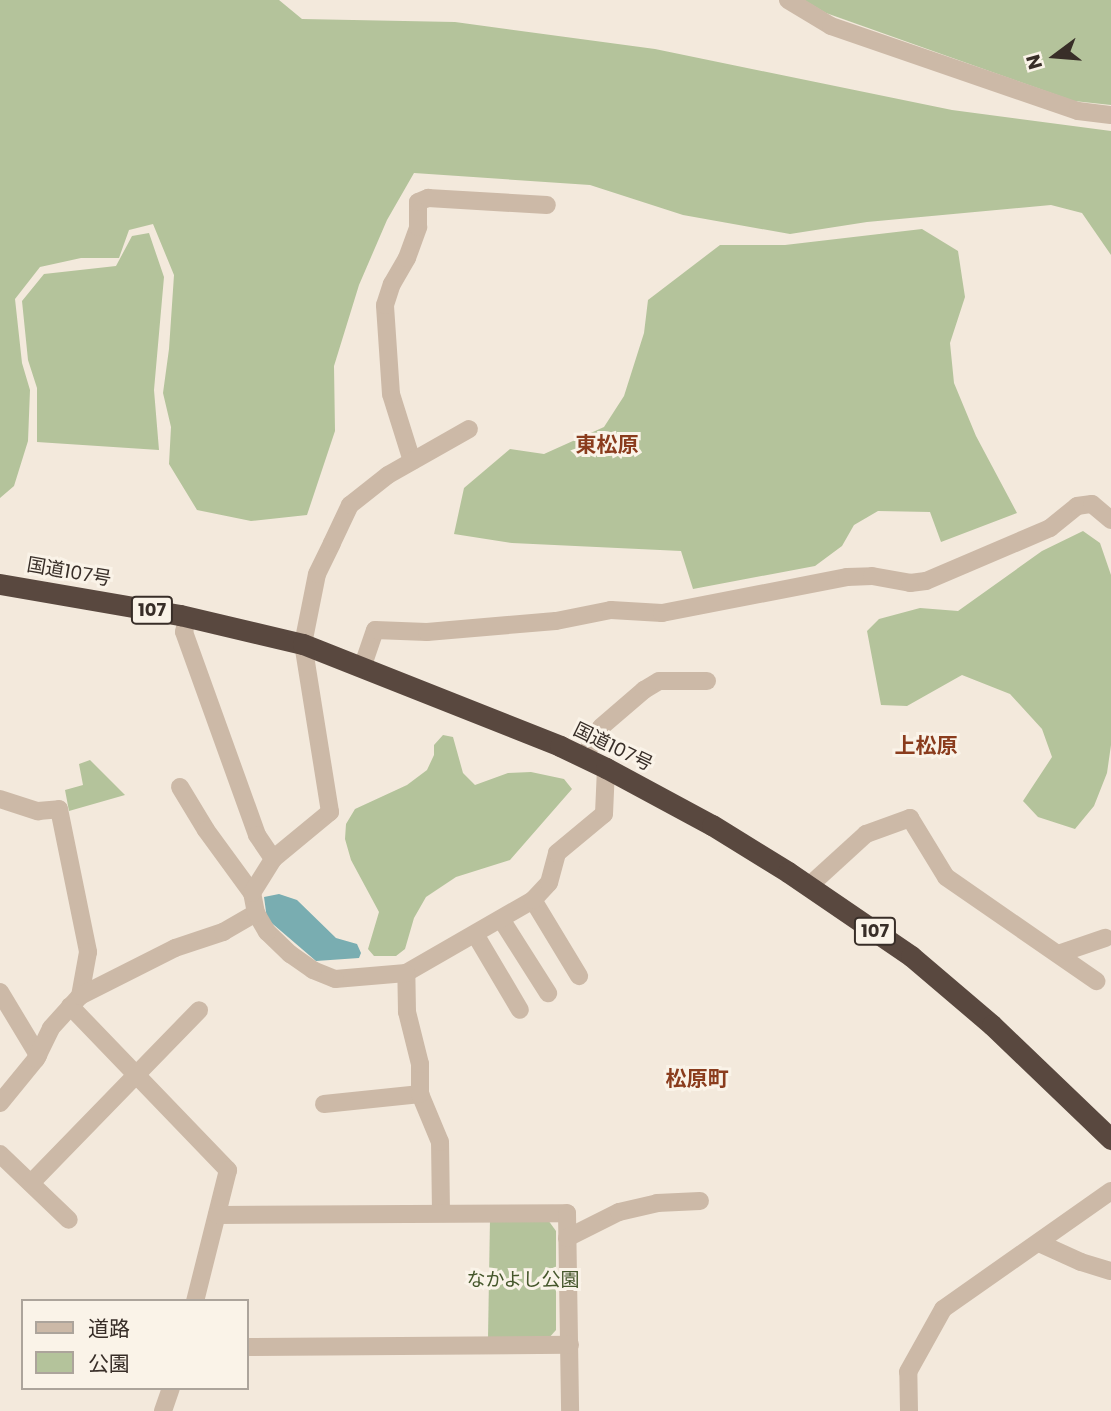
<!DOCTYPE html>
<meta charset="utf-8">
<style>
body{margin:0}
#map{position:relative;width:1111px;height:1411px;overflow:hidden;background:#f3e9dc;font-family:Poppins,"Noto Sans JP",sans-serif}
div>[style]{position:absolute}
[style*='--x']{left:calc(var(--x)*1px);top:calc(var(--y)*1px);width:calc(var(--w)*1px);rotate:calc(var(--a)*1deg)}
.green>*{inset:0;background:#b4c39b}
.water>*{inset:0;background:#79adb1}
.minor>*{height:18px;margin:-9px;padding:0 9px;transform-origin:9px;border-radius:9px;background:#ccb9a7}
.highway>*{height:21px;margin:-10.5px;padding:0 10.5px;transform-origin:10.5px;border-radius:10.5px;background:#59483f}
span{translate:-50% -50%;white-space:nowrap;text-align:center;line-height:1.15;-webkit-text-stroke:6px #faf3e8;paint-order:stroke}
.shield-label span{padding:2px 5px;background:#faf3e8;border:2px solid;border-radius:5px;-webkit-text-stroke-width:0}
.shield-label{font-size:18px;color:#382e28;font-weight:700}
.street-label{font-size:19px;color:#382e28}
.park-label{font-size:19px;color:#45572b}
.neighbourhood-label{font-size:21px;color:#8a3c1d;font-weight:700}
.legend{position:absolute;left:21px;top:1299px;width:228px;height:91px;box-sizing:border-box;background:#faf3e8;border:2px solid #aca49b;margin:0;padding:9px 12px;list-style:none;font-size:21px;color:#382e28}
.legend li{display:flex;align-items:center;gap:14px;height:35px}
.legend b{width:35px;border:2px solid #aca49b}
.north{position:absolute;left:1020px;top:21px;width:70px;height:70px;-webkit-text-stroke:5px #faf3e8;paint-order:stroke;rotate:254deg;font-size:19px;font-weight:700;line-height:28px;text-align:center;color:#382e28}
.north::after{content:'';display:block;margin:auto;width:24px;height:32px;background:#382e28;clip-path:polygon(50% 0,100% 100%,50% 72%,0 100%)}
</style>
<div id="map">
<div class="green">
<i style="clip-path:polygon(0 0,279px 0,302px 19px,455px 22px,655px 49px,952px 110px,1111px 131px,1111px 255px,1082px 213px,1051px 205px,867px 222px,790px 234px,683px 215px,590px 185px,414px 173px,387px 220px,359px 285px,334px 366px,335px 431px,307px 515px,251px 521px,197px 510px,169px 464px,171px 427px,163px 393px,169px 349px,174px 275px,153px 224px,129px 230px,119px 258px,81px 258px,40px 267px,15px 299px,22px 363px,30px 390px,28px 441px,14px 486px,0 498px)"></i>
<i style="clip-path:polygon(804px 0,1111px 0,1111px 105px,1074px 101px,826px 13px)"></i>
<i style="clip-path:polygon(922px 229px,958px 251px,965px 297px,950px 343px,954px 383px,976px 436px,1017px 513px,941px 542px,930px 512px,878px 511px,854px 525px,842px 546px,815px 566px,693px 589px,681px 551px,512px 543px,454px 534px,464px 488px,510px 449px,544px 454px,604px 427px,624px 396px,644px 333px,648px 300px,720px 245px,785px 245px)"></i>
<i style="clip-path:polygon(149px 233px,164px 277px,154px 390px,159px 450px,37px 442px,37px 388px,28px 360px,22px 301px,44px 274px,116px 266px,132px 236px)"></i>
<i style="clip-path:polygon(1083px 531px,1100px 543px,1111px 575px,1111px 745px,1107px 773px,1094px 806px,1075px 829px,1038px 817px,1023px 801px,1052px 757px,1042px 729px,1010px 694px,962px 675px,907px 706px,881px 705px,867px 631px,879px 619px,920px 608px,958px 611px,1042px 551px)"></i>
<i style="clip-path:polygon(443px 735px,453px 737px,463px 773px,475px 785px,508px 773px,531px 772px,564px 779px,572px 789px,510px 860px,456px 877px,426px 897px,414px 918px,405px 949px,396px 956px,374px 956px,368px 949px,379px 912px,351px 860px,345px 839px,346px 824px,355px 809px,407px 785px,427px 770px,434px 755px,434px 745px)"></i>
<i style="clip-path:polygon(90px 760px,125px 795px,69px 811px,65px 790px,83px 785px,79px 764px)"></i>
<i style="clip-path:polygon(490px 1219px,548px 1220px,556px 1231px,556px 1330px,548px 1339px,488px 1338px)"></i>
</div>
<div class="water">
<i style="clip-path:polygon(279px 894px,297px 900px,336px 938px,357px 944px,361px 953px,359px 958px,316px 961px,267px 919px,264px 897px)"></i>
</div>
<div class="minor">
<i style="--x:788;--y:0;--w:50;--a:31.2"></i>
<i style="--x:831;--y:26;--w:261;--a:19"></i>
<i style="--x:1078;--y:111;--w:33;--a:7"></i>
<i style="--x:412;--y:461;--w:70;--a:-107.4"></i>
<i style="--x:391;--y:394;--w:89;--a:-93.9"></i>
<i style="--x:385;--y:305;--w:22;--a:-72"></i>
<i style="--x:392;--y:284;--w:30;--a:-60"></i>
<i style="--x:407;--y:258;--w:33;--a:-70"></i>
<i style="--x:418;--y:227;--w:25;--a:-90"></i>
<i style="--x:418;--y:202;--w:11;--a:-22"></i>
<i style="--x:428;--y:198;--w:119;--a:3.4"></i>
<i style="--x:187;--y:617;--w:15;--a:101"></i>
<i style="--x:184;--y:632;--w:216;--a:70.2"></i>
<i style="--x:257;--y:835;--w:29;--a:56"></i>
<i style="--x:362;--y:668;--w:40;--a:-71.1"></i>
<i style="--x:375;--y:630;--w:52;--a:2.2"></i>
<i style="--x:427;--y:632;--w:129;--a:-4.9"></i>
<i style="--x:556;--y:621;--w:56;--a:-11.3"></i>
<i style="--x:611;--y:610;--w:51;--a:3.4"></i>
<i style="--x:662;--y:613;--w:188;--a:-11"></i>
<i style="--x:847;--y:577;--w:25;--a:-2"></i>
<i style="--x:872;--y:576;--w:39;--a:10"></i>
<i style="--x:910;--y:583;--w:16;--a:-7"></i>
<i style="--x:926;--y:581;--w:135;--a:-23.1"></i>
<i style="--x:1050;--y:528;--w:35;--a:-39"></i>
<i style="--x:1077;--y:506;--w:15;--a:-8"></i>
<i style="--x:1092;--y:504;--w:25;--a:40"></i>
<i style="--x:584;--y:757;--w:34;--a:-60"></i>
<i style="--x:601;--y:727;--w:57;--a:-40.7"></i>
<i style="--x:644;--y:690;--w:17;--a:-31"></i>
<i style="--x:659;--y:681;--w:48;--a:0"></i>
<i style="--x:180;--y:787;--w:50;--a:58.8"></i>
<i style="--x:206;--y:830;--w:78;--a:53.9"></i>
<i style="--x:0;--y:799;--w:40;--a:18"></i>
<i style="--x:38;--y:811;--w:21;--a:-5"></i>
<i style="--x:59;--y:809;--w:146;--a:78.5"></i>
<i style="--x:88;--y:952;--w:45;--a:100.3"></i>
<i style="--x:809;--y:886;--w:77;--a:-42.4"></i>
<i style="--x:866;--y:834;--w:47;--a:-20"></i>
<i style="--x:910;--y:818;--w:69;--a:58.6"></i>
<i style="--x:946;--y:877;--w:183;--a:34.7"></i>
<i style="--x:533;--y:900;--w:89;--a:58.8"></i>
<i style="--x:501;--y:919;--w:88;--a:57.6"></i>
<i style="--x:475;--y:934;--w:88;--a:59.4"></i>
<i style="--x:1058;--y:954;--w:50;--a:-18.8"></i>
<i style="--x:406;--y:973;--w:146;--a:-29.9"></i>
<i style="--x:533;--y:900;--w:23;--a:-47"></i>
<i style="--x:549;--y:883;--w:31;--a:-75"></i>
<i style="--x:557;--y:853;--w:61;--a:-39.7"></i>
<i style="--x:604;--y:814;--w:46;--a:-87.5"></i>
<i style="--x:0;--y:992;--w:74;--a:58.9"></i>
<i style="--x:70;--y:1006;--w:228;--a:46.1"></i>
<i style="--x:228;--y:1170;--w:135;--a:104.1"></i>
<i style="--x:0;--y:1103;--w:57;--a:-50.7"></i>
<i style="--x:36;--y:1059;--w:34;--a:-64"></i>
<i style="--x:51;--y:1028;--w:43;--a:-47.8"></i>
<i style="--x:80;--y:996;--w:106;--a:-26.8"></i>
<i style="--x:175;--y:948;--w:51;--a:-18.4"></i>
<i style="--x:223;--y:932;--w:38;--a:-30"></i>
<i style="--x:324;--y:1104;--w:97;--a:-5.9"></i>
<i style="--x:0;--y:1154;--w:95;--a:43.7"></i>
<i style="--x:31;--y:1183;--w:241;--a:-45.8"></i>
<i style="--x:441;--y:1212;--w:70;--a:-90.8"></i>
<i style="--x:440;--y:1142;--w:52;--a:-112.6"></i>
<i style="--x:420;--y:1094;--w:30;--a:-90"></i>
<i style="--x:420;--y:1064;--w:54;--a:-104"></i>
<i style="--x:407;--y:1012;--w:39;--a:-91"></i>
<i style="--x:406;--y:973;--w:71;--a:175.2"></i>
<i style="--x:335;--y:979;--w:24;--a:-158"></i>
<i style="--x:313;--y:970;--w:28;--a:-145"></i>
<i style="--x:290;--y:954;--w:32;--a:-136"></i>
<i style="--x:267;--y:932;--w:22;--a:-120"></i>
<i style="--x:256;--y:913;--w:20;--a:-101"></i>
<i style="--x:252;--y:893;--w:40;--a:-58"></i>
<i style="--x:273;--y:859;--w:74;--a:-39.5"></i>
<i style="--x:330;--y:812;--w:170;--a:-99.1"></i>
<i style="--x:303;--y:644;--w:71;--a:-78.7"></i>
<i style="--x:317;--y:574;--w:34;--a:-64"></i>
<i style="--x:332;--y:543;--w:42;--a:-64.7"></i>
<i style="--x:350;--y:505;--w:48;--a:-38.3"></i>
<i style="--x:388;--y:475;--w:93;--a:-29.6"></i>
<i style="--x:217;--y:1215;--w:350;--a:-0.3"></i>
<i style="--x:567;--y:1213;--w:198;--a:89.1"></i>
<i style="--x:567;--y:1238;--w:58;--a:-26.6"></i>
<i style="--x:619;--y:1212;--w:39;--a:-13"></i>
<i style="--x:657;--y:1203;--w:43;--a:-2.7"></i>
<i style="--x:1039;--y:1243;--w:46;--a:24.3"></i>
<i style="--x:1081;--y:1262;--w:31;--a:17"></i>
<i style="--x:247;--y:1347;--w:323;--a:-0.4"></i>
<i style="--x:163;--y:1411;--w:24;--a:-71"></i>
<i style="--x:909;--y:1411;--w:39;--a:-91"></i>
<i style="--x:908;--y:1372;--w:72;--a:-60.9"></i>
<i style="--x:943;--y:1309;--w:205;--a:-35.1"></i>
</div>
<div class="highway">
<i style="--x:0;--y:584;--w:183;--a:9.8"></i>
<i style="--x:180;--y:615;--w:126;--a:13.3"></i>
<i style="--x:303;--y:644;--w:277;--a:21.6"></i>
<i style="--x:560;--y:746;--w:51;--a:25.6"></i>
<i style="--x:606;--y:768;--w:120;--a:28.3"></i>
<i style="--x:712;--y:825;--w:89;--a:31.7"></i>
<i style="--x:788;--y:872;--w:149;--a:34.3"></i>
<i style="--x:911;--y:956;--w:106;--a:40.4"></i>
<i style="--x:992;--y:1025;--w:165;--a:43.8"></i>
</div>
<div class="shield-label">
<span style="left:152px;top:610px">107</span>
<span style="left:875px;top:931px">107</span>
</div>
<div class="street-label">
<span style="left:69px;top:572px;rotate:10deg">国道107号</span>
<span style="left:613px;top:747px;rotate:26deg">国道107号</span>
</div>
<div class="park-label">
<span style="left:523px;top:1280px">なかよし公園</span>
</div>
<div class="neighbourhood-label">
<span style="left:607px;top:445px">東松原</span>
<span style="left:926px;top:746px">上松原</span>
<span style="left:697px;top:1079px">松原町</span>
</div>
<ul class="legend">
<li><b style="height:9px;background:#ccb9a7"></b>道路</li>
<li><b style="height:19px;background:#b4c39b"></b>公園</li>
</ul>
<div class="north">N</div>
</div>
